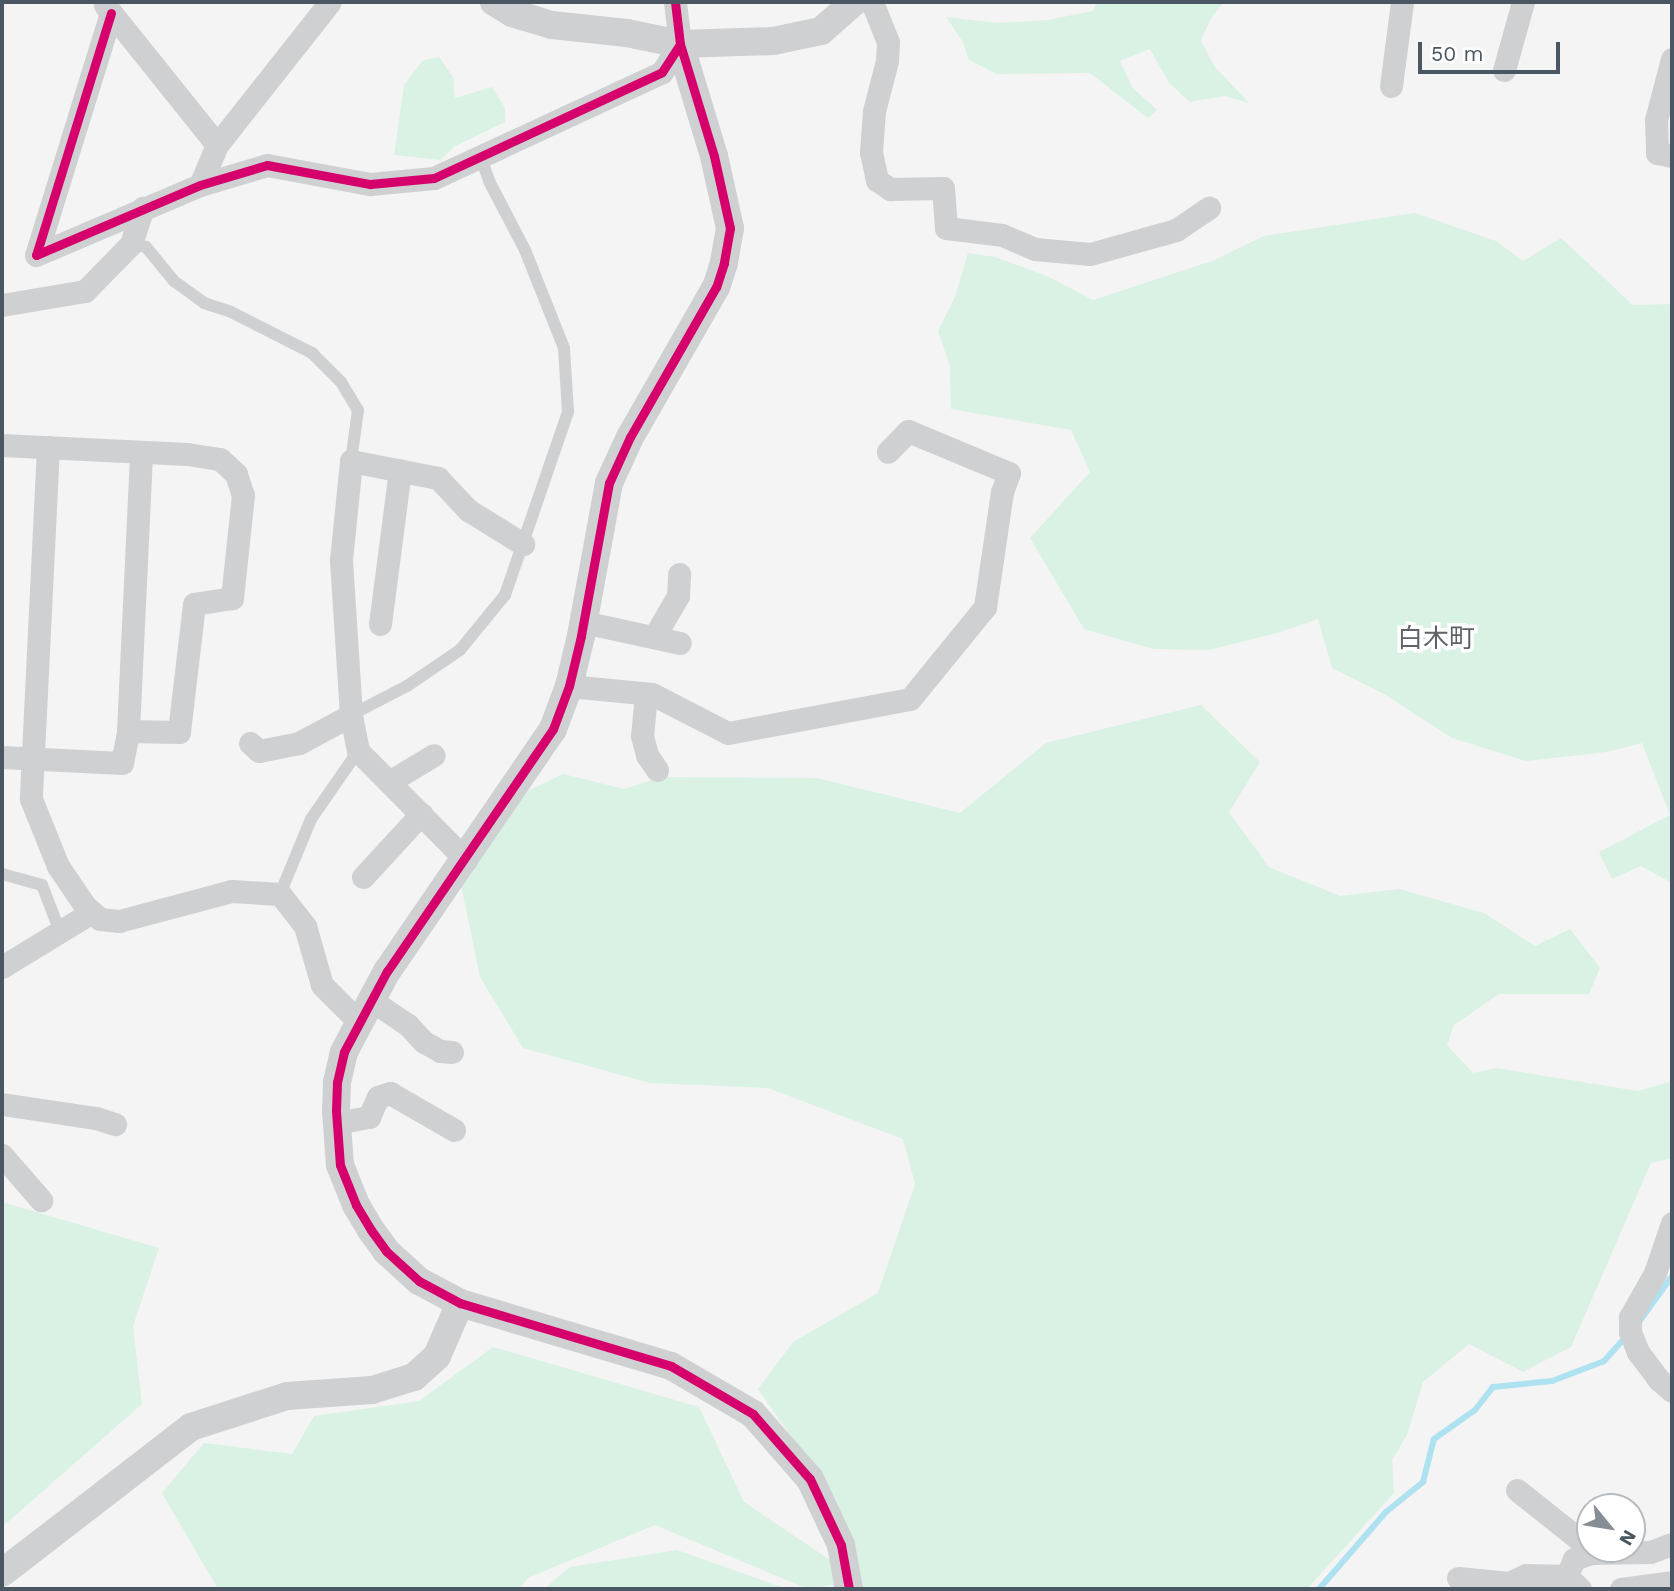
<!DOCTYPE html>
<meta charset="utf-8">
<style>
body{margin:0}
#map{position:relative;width:1674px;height:1591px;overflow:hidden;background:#f4f4f4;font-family:"Work Sans","Noto Sans JP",sans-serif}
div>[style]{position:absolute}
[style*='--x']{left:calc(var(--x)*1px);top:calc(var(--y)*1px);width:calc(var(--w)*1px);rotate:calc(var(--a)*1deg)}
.green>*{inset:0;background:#d9f2e3}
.stream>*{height:6px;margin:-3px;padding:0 3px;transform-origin:3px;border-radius:3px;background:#aee2f0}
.service>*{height:12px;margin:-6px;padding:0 6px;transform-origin:6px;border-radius:6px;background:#ced0d2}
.minor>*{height:23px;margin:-11.5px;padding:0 11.5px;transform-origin:11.5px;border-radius:11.5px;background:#ced0d2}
.tertiary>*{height:28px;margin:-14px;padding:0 14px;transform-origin:14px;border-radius:14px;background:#ced0d2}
.cycleway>*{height:9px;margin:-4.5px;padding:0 4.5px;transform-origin:4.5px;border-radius:4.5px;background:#d6006c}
span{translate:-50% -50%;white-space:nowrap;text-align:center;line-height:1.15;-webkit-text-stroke:7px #fff;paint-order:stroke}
.quarter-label{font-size:26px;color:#5f6368}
.frame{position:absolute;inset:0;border:4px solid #4a5661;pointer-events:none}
.north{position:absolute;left:1576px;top:1493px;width:70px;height:70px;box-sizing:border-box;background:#fff;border:2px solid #b7bbc0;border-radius:50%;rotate:120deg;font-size:19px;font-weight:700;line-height:28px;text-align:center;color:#4a5661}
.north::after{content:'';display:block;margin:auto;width:24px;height:32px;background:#868d94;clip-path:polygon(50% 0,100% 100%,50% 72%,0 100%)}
.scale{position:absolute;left:1418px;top:42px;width:142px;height:32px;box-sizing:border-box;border:4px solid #4a5661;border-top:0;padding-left:9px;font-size:21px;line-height:24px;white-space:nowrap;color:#4a5661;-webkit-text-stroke:5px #fff;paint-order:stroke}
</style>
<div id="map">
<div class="green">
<i style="clip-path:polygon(1097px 2px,1224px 2px,1211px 18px,1201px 41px,1215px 67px,1249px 103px,1224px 96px,1190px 102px,1169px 83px,1150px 49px,1120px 61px,1133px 88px,1157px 110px,1148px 118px,1090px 73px,997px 74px,969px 60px,963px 42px,946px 17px,997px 23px,1048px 20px,1093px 11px)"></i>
<i style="clip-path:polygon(439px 57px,453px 77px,455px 98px,492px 87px,505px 108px,505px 122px,455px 146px,440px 160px,394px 155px,404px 85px,423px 60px)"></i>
<i style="clip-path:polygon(1415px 213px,1496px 241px,1523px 261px,1561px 238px,1633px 305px,1672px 304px,1672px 883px,1641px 866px,1612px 879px,1599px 852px,1670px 815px,1642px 743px,1606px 752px,1526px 761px,1452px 738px,1384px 694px,1332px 668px,1318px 619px,1277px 633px,1209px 650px,1153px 649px,1084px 629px,1030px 538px,1090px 472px,1071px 430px,951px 409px,950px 366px,938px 331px,955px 297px,968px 253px,995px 257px,1047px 276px,1093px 300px,1212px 261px,1264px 236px)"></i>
<i style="clip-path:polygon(1201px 705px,1260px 762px,1229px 812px,1269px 867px,1340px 896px,1399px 889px,1484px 913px,1535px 946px,1570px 929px,1600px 968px,1589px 994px,1499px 994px,1454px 1025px,1447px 1045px,1473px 1073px,1497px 1068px,1638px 1091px,1672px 1081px,1672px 1158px,1651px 1163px,1571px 1347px,1523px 1372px,1469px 1344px,1423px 1382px,1407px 1435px,1392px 1460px,1394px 1493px,1307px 1589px,843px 1589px,831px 1585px,808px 1589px,655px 1525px,528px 1578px,519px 1589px,218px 1589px,162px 1493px,204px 1443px,292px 1454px,314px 1416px,419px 1401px,493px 1347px,699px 1407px,744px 1502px,830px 1560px,835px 1499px,758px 1389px,793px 1342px,878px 1293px,915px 1184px,903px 1139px,768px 1088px,650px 1083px,523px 1048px,480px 977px,461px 885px,522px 794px,563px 774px,624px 789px,661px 777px,817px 778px,960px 813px,1046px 743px)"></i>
<i style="clip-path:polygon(2px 1202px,159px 1248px,133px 1326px,142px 1404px,2px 1527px)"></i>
<i style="clip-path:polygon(677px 1550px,787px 1589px,544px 1589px,570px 1567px)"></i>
</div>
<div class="stream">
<i style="--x:1639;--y:1322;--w:57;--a:-54.3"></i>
<i style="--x:1319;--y:1589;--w:102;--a:-49"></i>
<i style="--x:1386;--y:1512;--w:48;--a:-39"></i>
<i style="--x:1423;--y:1482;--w:44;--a:-75.7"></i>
<i style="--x:1434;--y:1439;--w:50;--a:-35.3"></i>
<i style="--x:1475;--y:1410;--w:29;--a:-52"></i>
<i style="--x:1493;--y:1387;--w:59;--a:-5.8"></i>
<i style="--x:1552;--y:1381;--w:56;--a:-21"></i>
<i style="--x:1604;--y:1361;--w:31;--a:-48"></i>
</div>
<div class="service">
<i style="--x:131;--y:244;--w:15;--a:11"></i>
<i style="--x:146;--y:247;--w:44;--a:50.5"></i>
<i style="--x:174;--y:281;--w:37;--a:36"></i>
<i style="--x:204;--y:303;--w:28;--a:18"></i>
<i style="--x:231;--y:312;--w:91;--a:26.8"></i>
<i style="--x:312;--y:353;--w:41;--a:45"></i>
<i style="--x:341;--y:382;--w:33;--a:59"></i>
<i style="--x:358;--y:410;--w:51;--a:97.8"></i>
<i style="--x:351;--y:715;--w:63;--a:-27.4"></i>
<i style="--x:407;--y:686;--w:64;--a:-34.2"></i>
<i style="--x:460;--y:650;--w:71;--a:-50.7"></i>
<i style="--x:505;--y:595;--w:194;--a:-71"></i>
<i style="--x:568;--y:412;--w:64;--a:-93.6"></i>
<i style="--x:564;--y:348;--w:105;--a:-111.7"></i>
<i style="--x:525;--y:250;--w:76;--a:-117.6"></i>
<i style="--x:490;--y:183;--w:30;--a:-110"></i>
<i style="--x:2;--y:874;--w:41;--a:15.4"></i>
<i style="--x:42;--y:885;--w:50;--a:69"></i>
<i style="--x:280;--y:894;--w:81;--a:-67.5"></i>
<i style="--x:311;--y:819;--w:83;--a:-55.3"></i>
</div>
<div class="minor">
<i style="--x:872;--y:2;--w:43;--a:68.2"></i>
<i style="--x:888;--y:42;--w:19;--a:93"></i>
<i style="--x:887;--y:61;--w:52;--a:104.6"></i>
<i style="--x:874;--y:111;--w:41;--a:94.2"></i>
<i style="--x:871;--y:152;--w:29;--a:78"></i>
<i style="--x:877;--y:180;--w:16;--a:35"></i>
<i style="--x:890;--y:189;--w:53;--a:-1.1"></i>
<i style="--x:943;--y:188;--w:40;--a:85.7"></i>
<i style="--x:946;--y:228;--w:56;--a:7.1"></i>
<i style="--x:1002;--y:235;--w:36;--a:23"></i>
<i style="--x:1035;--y:249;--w:55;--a:5.2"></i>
<i style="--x:1090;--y:254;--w:89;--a:-15.6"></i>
<i style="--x:1176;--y:230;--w:40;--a:-34"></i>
<i style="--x:105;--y:5;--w:179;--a:51.3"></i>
<i style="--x:111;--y:13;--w:253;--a:107.2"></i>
<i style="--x:36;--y:255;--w:178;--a:-23.1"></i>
<i style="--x:200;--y:185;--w:70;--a:-16.6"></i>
<i style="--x:267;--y:165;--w:105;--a:10.5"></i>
<i style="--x:370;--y:184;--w:64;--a:-5.4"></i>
<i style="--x:434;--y:178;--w:251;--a:-24.9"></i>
<i style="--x:662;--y:72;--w:33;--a:-57"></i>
<i style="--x:680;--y:44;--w:42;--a:-96.8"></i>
<i style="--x:1672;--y:59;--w:63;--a:104.7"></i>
<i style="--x:1656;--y:120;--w:33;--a:88"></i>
<i style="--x:1657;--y:153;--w:15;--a:11"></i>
<i style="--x:1504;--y:70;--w:71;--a:-74.4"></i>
<i style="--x:1391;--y:86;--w:85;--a:-82.5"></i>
<i style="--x:200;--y:185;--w:43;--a:-67"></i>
<i style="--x:217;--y:145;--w:182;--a:-51.7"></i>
<i style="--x:2;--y:305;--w:84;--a:-9.6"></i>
<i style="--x:85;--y:291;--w:66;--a:-45.6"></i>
<i style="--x:131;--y:244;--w:38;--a:-72"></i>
<i style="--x:2;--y:445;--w:185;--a:2.8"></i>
<i style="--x:187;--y:454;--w:33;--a:9"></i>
<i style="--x:220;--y:459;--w:22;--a:43"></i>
<i style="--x:236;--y:474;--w:22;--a:72"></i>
<i style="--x:243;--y:495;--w:104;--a:96.1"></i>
<i style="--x:232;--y:598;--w:38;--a:171"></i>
<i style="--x:194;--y:604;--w:129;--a:96.7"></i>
<i style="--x:179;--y:732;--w:51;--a:-178.9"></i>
<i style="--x:48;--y:447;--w:352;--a:92.8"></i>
<i style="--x:31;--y:799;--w:72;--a:68.1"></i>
<i style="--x:58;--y:866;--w:48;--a:56"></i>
<i style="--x:85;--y:906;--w:20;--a:41"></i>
<i style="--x:100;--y:919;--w:19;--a:6"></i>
<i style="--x:119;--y:921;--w:117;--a:-14.9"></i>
<i style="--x:232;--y:891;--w:48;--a:3.6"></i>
<i style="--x:280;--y:894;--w:41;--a:52"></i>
<i style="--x:305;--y:926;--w:61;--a:73.9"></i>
<i style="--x:322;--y:985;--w:51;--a:45"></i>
<i style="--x:583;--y:622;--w:99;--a:12.2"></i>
<i style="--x:380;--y:624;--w:155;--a:-82.6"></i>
<i style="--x:654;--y:637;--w:48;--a:-59.7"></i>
<i style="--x:678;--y:596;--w:22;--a:-87"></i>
<i style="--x:569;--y:686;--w:83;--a:5.5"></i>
<i style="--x:652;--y:694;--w:85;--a:27.2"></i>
<i style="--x:728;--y:733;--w:185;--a:-10.6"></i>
<i style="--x:910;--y:699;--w:119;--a:-50.8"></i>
<i style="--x:985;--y:607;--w:116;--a:-81.6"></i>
<i style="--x:1002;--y:492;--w:20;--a:-70"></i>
<i style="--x:1009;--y:473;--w:109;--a:-157.4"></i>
<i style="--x:908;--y:431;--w:29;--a:134"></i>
<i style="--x:646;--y:694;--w:42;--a:95.4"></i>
<i style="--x:642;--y:736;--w:20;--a:75"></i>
<i style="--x:647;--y:755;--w:18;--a:56"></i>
<i style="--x:250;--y:743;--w:12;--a:42"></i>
<i style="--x:259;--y:751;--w:41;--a:-11.3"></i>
<i style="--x:299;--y:743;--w:59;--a:-28.3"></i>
<i style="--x:2;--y:757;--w:120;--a:2.9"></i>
<i style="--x:122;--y:763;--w:33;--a:-79"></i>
<i style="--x:128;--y:731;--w:279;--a:-87.3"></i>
<i style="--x:389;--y:782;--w:52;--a:-31"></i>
<i style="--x:466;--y:860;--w:153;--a:-134.7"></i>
<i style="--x:358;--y:751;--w:37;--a:-101"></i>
<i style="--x:351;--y:715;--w:155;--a:-93.7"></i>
<i style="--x:341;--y:560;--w:100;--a:-84.2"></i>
<i style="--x:351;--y:461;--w:89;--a:11.1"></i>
<i style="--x:438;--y:478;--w:44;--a:46.8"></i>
<i style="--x:468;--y:510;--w:65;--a:31.7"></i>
<i style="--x:363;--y:877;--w:86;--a:-47.4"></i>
<i style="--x:2;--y:967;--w:105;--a:-31.4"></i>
<i style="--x:371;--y:1000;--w:45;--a:34"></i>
<i style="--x:408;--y:1025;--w:23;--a:47"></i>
<i style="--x:424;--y:1042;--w:18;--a:29"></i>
<i style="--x:440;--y:1051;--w:12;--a:5"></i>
<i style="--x:2;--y:1104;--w:95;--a:8.5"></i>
<i style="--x:96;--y:1118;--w:20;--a:18"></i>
<i style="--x:337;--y:1123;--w:33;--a:-11"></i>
<i style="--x:369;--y:1117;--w:22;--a:-66"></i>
<i style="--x:378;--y:1097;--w:13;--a:-18"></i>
<i style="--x:390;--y:1093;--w:74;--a:30"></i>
<i style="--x:2;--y:1155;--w:60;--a:49.1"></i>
<i style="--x:1672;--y:1223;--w:53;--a:108.8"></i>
<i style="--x:1655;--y:1273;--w:51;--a:119.6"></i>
<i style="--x:1630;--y:1317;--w:15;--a:90"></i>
<i style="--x:1630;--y:1332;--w:22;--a:68"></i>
<i style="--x:1638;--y:1352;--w:34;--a:53"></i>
<i style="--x:1658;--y:1379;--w:18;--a:41"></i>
<i style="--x:1517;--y:1490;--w:93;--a:38.5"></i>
<i style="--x:1458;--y:1578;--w:51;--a:5.6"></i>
<i style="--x:1509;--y:1583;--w:19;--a:-25"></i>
<i style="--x:1526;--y:1575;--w:41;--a:1.4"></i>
<i style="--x:1580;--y:1589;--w:18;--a:-135"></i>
<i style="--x:1567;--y:1576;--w:18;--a:-68"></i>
<i style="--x:1574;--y:1559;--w:18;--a:-19"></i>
<i style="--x:1591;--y:1553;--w:59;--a:-1"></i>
<i style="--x:1650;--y:1552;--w:23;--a:-20"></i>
<i style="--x:1621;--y:1589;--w:51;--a:-7.8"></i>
</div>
<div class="tertiary">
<i style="--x:494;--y:2;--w:21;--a:31"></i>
<i style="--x:512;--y:13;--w:42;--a:16.7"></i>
<i style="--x:552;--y:25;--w:75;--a:6.1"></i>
<i style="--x:627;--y:33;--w:54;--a:11.7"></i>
<i style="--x:680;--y:44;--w:93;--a:-1.8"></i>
<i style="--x:773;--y:41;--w:49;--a:-11.8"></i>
<i style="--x:821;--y:31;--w:44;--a:-41.3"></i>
<i style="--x:680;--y:44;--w:117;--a:73.1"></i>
<i style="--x:714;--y:156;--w:74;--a:77.5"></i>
<i style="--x:730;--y:228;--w:36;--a:100"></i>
<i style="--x:724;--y:263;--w:25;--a:108"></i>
<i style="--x:716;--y:287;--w:173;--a:119.8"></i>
<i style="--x:630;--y:437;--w:51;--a:114.5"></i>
<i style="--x:609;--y:483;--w:156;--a:100.4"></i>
<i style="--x:581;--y:636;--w:51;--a:103.5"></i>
<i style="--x:569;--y:686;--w:46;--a:110.4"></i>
<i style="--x:553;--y:729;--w:293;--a:124.4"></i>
<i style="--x:387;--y:971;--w:92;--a:118"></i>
<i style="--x:344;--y:1052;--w:31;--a:103"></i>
<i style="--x:337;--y:1082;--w:29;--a:92"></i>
<i style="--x:336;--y:1111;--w:54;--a:85.8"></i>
<i style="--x:340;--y:1165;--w:43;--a:68.2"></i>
<i style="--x:356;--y:1205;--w:29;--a:59"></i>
<i style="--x:371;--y:1230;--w:26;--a:54"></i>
<i style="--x:386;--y:1251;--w:45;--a:42.3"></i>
<i style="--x:419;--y:1281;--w:47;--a:28.2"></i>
<i style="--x:460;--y:1303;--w:220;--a:16.6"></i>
<i style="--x:671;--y:1366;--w:95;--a:30.3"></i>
<i style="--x:753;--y:1414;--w:86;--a:48.8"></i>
<i style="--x:810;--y:1479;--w:73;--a:64.8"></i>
<i style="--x:841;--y:1545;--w:45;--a:79.7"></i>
<i style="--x:2;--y:1573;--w:239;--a:-37.7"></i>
<i style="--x:191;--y:1427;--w:101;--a:-17.9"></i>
<i style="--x:287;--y:1396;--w:85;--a:-4"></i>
<i style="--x:372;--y:1390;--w:44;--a:-17.2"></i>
<i style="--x:414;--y:1377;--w:31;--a:-42"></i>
<i style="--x:437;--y:1356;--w:58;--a:-66.5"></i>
</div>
<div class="cycleway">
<i style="--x:675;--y:2;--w:42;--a:83.2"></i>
<i style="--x:680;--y:44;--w:117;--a:73.1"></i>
<i style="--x:714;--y:156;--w:74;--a:77.5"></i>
<i style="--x:730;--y:228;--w:36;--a:100"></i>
<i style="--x:724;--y:263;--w:25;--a:108"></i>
<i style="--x:716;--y:287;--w:173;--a:119.8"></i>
<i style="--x:630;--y:437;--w:51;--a:114.5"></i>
<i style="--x:609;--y:483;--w:156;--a:100.4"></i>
<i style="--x:581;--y:636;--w:51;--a:103.5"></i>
<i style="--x:569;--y:686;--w:46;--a:110.4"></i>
<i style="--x:553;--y:729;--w:293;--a:124.4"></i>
<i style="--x:387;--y:971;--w:92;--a:118"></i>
<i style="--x:344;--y:1052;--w:31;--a:103"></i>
<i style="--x:337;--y:1082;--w:29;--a:92"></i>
<i style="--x:336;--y:1111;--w:54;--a:85.8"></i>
<i style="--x:340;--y:1165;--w:43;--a:68.2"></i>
<i style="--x:356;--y:1205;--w:29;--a:59"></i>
<i style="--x:371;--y:1230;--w:26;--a:54"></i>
<i style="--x:386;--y:1251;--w:45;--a:42.3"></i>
<i style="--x:419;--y:1281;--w:47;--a:28.2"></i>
<i style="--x:460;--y:1303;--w:220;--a:16.6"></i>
<i style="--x:671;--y:1366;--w:95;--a:30.3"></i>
<i style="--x:753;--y:1414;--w:86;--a:48.8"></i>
<i style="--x:810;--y:1479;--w:73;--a:64.8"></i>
<i style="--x:841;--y:1545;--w:45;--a:79.7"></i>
<i style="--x:111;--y:13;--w:253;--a:107.2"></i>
<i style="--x:36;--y:255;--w:178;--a:-23.1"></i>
<i style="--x:200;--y:185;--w:70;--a:-16.6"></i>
<i style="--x:267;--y:165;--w:105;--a:10.5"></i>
<i style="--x:370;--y:184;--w:64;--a:-5.4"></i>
<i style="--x:434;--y:178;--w:251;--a:-24.9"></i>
<i style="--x:662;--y:72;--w:33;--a:-57"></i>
</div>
<div class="quarter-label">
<span style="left:1436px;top:639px">白木町</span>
</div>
<div class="frame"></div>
<div class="north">N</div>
<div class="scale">50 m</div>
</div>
